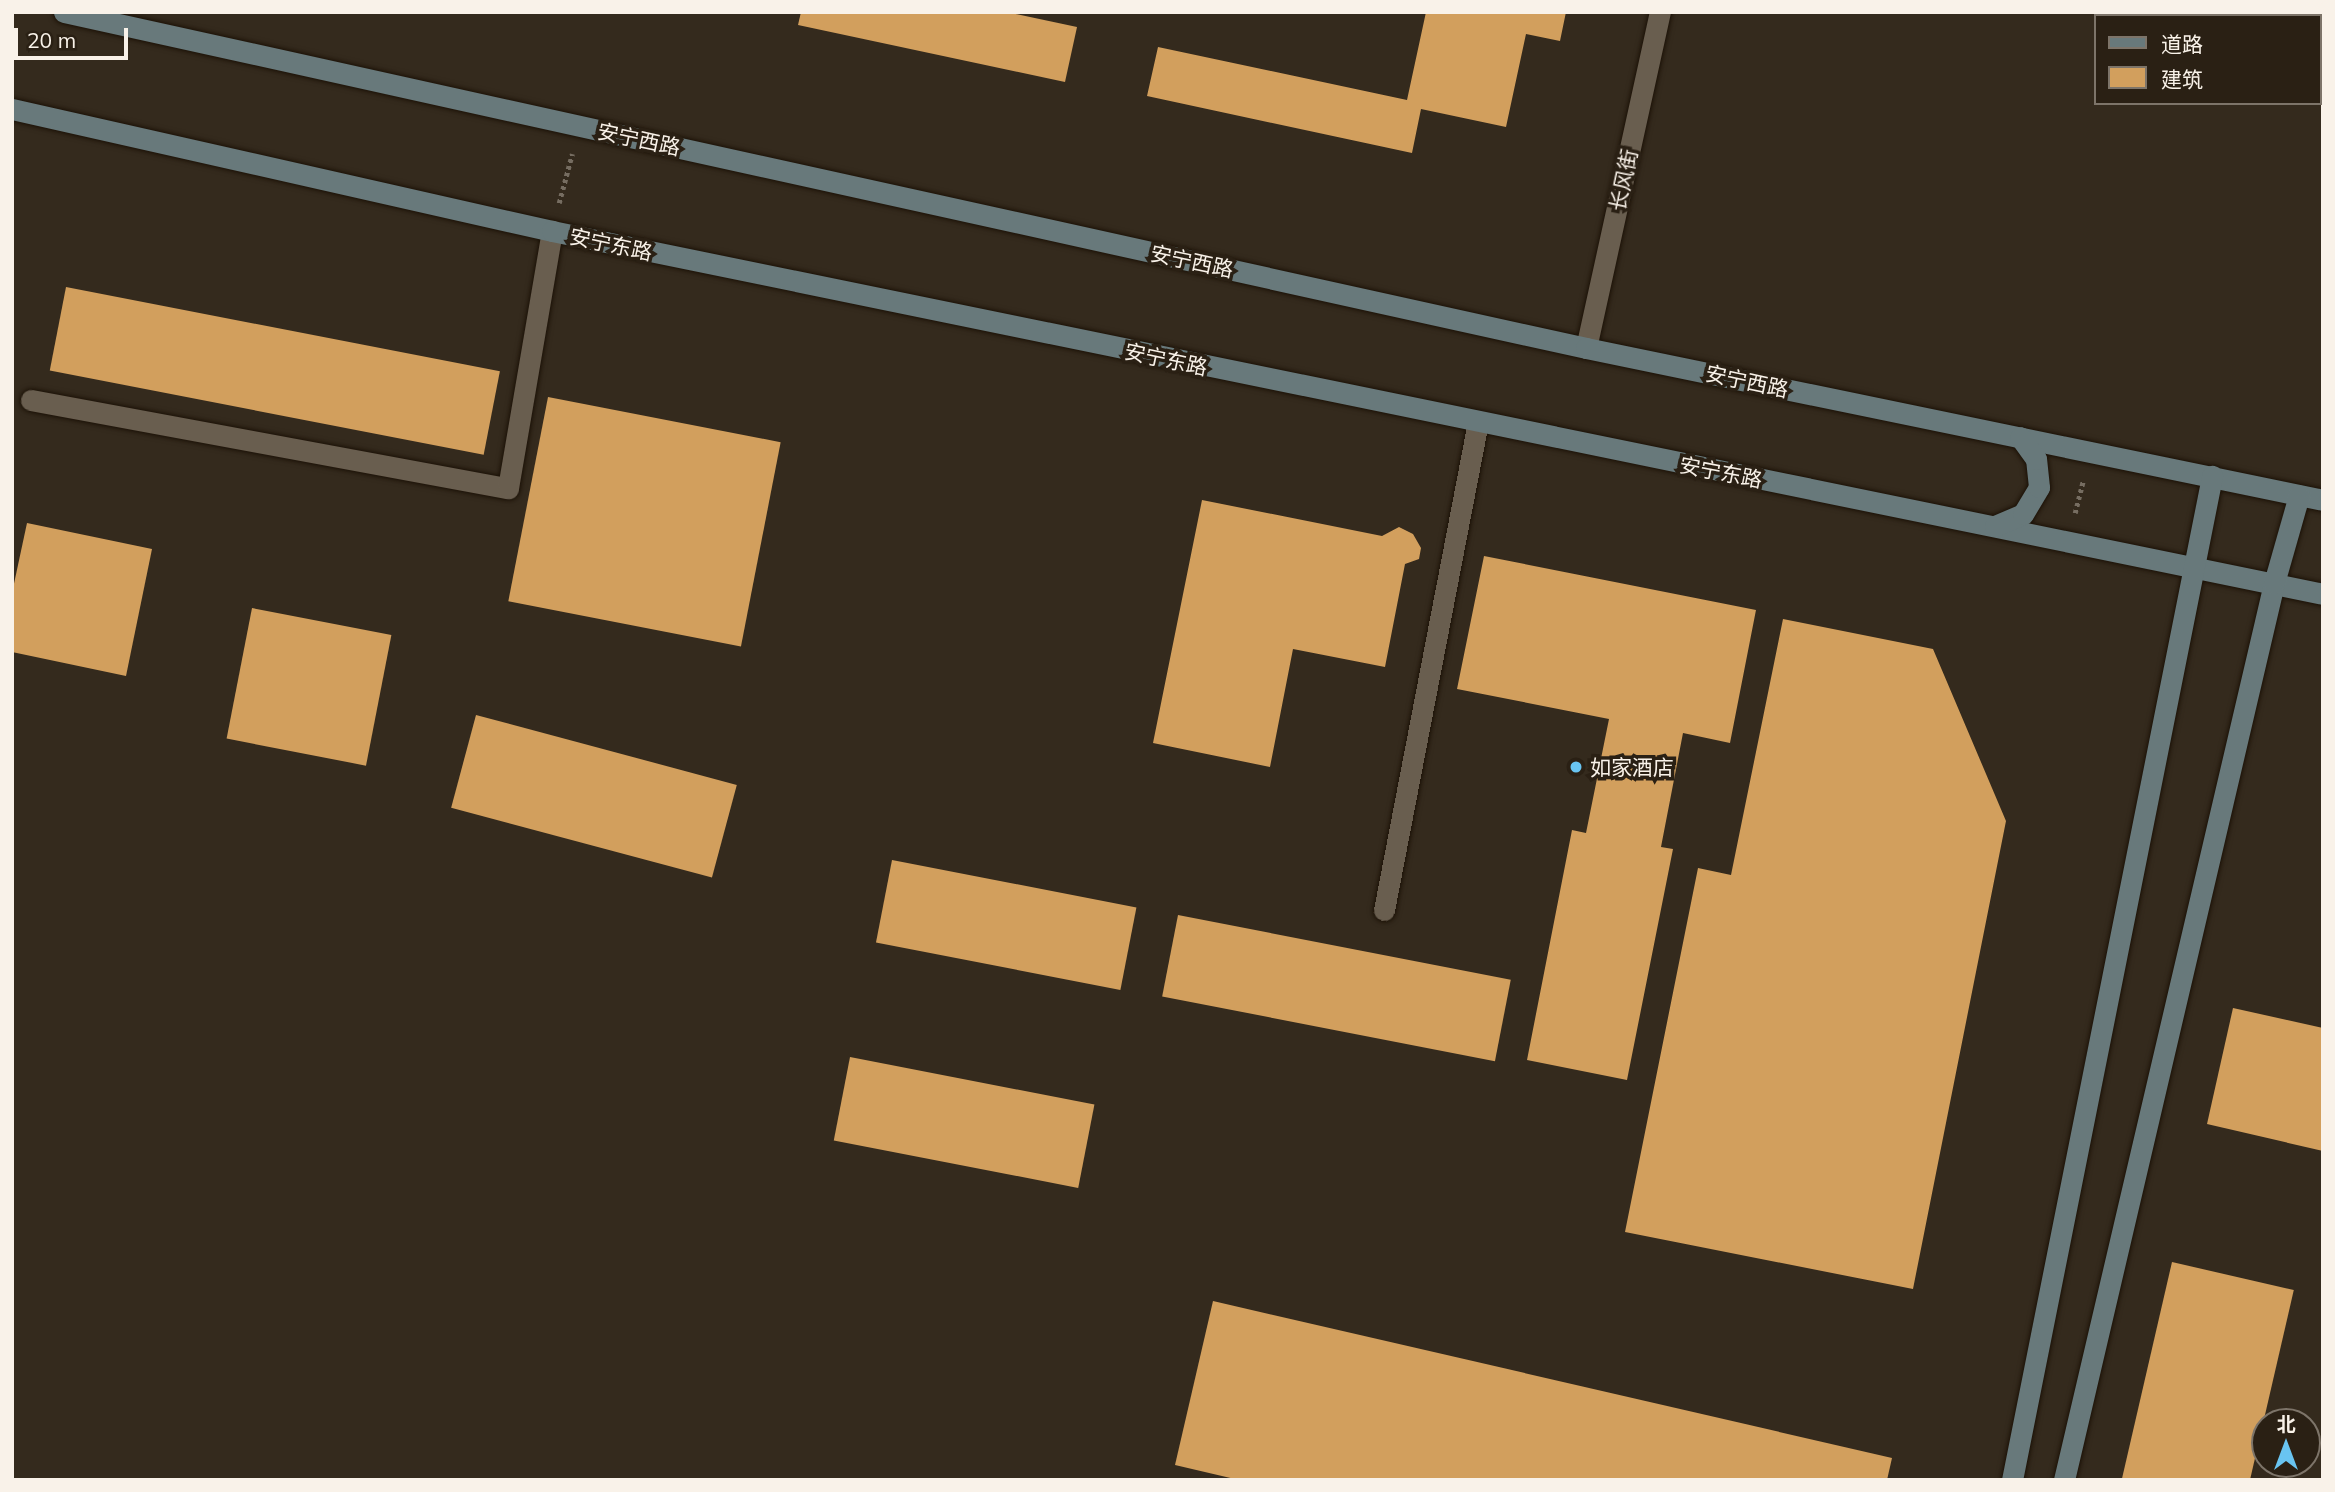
<!DOCTYPE html>
<meta charset="utf-8">
<style>
body{margin:0}
#map{position:relative;width:2335px;height:1492px;overflow:hidden;background:#342a1d;font-family:Mulish,"Noto Sans SC",sans-serif}
div>[style]{position:absolute}
[style*='--x']{left:calc(var(--x)*1px);top:calc(var(--y)*1px);width:calc(var(--w)*1px);rotate:calc(var(--a)*1deg)}
.building>*{inset:0;background:#d29f5d;transform-origin:0 0}
.path>*{height:4.5px;margin-top:-2.25px;transform-origin:0;background:repeating-linear-gradient(90deg,#766d61 0 3.5px,transparent 0 7px)}
.roads{filter:drop-shadow(0 0 2px #1c1207) drop-shadow(0 0 2px #1c1207)}
.lane>*{height:21px;margin:-10.5px;padding:0 10.5px;transform-origin:10.5px;border-radius:10.5px;background:#695e4f}
.street>*{height:21px;margin:-10.5px;padding:0 10.5px;transform-origin:10.5px;border-radius:10.5px;background:#695e4f}
.secondary>*{height:21px;margin:-10.5px;padding:0 10.5px;transform-origin:10.5px;border-radius:10.5px;background:#68797b}
.dots>*{width:19px;height:19px;translate:-50% -50%;box-sizing:border-box;border:4px solid #2a2014;border-radius:50%}
span{translate:-50% -50%;white-space:nowrap;text-align:center;line-height:1.15;-webkit-text-stroke:7px #2a2014;paint-order:stroke}
.street-label{font-size:21px;color:#f9f2e9}
.poi-label{font-size:21px;color:#f9f2e9}
.left{translate:0 -50%;text-align:left}
.frame{position:absolute;inset:0;border:14px solid #f9f2e9;pointer-events:none}
.legend{position:absolute;left:2094px;top:14px;width:228px;height:91px;box-sizing:border-box;background:#2a2014;border:2px solid #7d7469;margin:0;padding:9px 12px;list-style:none;font-size:21px;color:#f9f2e9}
.legend li{display:flex;align-items:center;gap:14px;height:35px}
.legend b{width:35px;border:2px solid #7d7469}
.north{position:absolute;left:2251px;top:1408px;width:70px;height:70px;box-sizing:border-box;background:#2a2014;border:2px solid #7d7469;border-radius:50%;rotate:0deg;font-size:19px;font-weight:700;line-height:28px;text-align:center;color:#f9f2e9}
.north::after{content:'';display:block;margin:auto;width:24px;height:32px;background:#69c4f1;clip-path:polygon(50% 0,100% 100%,50% 72%,0 100%)}
.scale{position:absolute;left:14px;top:28px;width:114px;height:32px;box-sizing:border-box;border:4px solid #f9f2e9;border-top:0;padding-left:9px;font-size:21px;line-height:24px;white-space:nowrap;color:#f9f2e9;-webkit-text-stroke:5px #2a2014;paint-order:stroke}
</style>
<div id="map">
<div class="building">
<i style="clip-path:polygon(801px 12px,1006px 12px,1077px 27px,1065px 82px,798px 25px)"></i>
<i style="clip-path:polygon(1426px 12px,1566px 12px,1560px 41px,1526px 34px,1506px 127px,1421px 109px,1412px 153px,1147px 96px,1158px 47px,1407px 100px)"></i>
<i style="left:66px;top:287px;width:442px;height:85px;rotate:11deg"></i>
<i style="left:548px;top:397px;width:237px;height:208px;rotate:11deg"></i>
<i style="clip-path:polygon(1202px 500px,1382px 536px,1399px 527px,1413px 534px,1421px 548px,1419px 559px,1405px 564px,1385px 667px,1293px 649px,1270px 767px,1153px 743px)"></i>
<i style="clip-path:polygon(27px 523px,152px 549px,126px 676px,12px 652px,12px 593px)"></i>
<i style="clip-path:polygon(1484px 556px,1756px 610px,1730px 743px,1683px 733px,1661px 847px,1673px 849px,1627px 1080px,1527px 1060px,1572px 830px,1586px 833px,1609px 719px,1457px 689px)"></i>
<i style="left:252px;top:608px;width:142px;height:133px;rotate:11deg"></i>
<i style="clip-path:polygon(1783px 619px,1933px 649px,2006px 821px,1913px 1289px,1625px 1232px,1698px 868px,1731px 875px)"></i>
<i style="left:476px;top:715px;width:270px;height:96px;rotate:15deg"></i>
<i style="left:892px;top:860px;width:249px;height:84px;rotate:11deg"></i>
<i style="left:1178px;top:915px;width:339px;height:83px;rotate:11deg"></i>
<i style="clip-path:polygon(2233px 1008px,2323px 1028px,2323px 1151px,2207px 1124px)"></i>
<i style="left:850px;top:1057px;width:249px;height:85px;rotate:11deg"></i>
<i style="left:2172px;top:1262px;width:125px;height:224px;rotate:13deg"></i>
<i style="clip-path:polygon(1213px 1301px,1892px 1458px,1887px 1480px,1239px 1480px,1175px 1465px)"></i>
</div>
<div class="path">
<i style="--x:559;--y:203;--w:51;--a:-75.1"></i>
<i style="--x:2075;--y:513;--w:34;--a:-76"></i>
</div>
<div class="roads">
<div class="lane">
<i style="--x:31;--y:400;--w:485;--a:10.5"></i>
<i style="--x:508;--y:488;--w:261;--a:-80.3"></i>
<i style="--x:1384;--y:910;--w:495;--a:-79.1"></i>
</div>
<div class="street">
<i style="--x:1586;--y:348;--w:344;--a:-77.6"></i>
</div>
<div class="secondary">
<i style="--x:64;--y:12;--w:1559;--a:12.45"></i>
<i style="--x:1586;--y:348;--w:753;--a:11.65"></i>
<i style="--x:12;--y:109;--w:554;--a:12.73"></i>
<i style="--x:552;--y:231;--w:1808;--a:11.58"></i>
<i style="--x:1995;--y:526;--w:30;--a:-23"></i>
<i style="--x:2023;--y:514;--w:31;--a:-59"></i>
<i style="--x:2039;--y:487;--w:28;--a:-96"></i>
<i style="--x:2036;--y:459;--w:27;--a:-126"></i>
<i style="--x:2012;--y:1480;--w:1024;--a:-78.73"></i>
<i style="--x:2064;--y:1480;--w:921;--a:-76.82"></i>
<i style="--x:2274;--y:583;--w:91;--a:-74.1"></i>
</div>
</div>
<div class="dots">
<i style="left:1576px;top:767px;background:#69c4f1"></i>
</div>
<div class="street-label">
<span style="left:639px;top:139px;rotate:12deg">安宁西路</span>
<span style="left:1623px;top:180px;rotate:-78deg">长风街</span>
<span style="left:611px;top:244px;rotate:12deg">安宁东路</span>
<span style="left:1192px;top:261px;rotate:12deg">安宁西路</span>
<span style="left:1166px;top:359px;rotate:12deg">安宁东路</span>
<span style="left:1747px;top:381px;rotate:12deg">安宁西路</span>
<span style="left:1721px;top:472px;rotate:11deg">安宁东路</span>
</div>
<div class="poi-label">
<span class="left" style="left:1590px;top:767px">如家酒店</span>
</div>
<div class="frame"></div>
<ul class="legend">
<li><b style="height:9px;background:#68797b"></b>道路</li>
<li><b style="height:19px;background:#d29f5d"></b>建筑</li>
</ul>
<div class="north">北</div>
<div class="scale">20 m</div>
</div>
